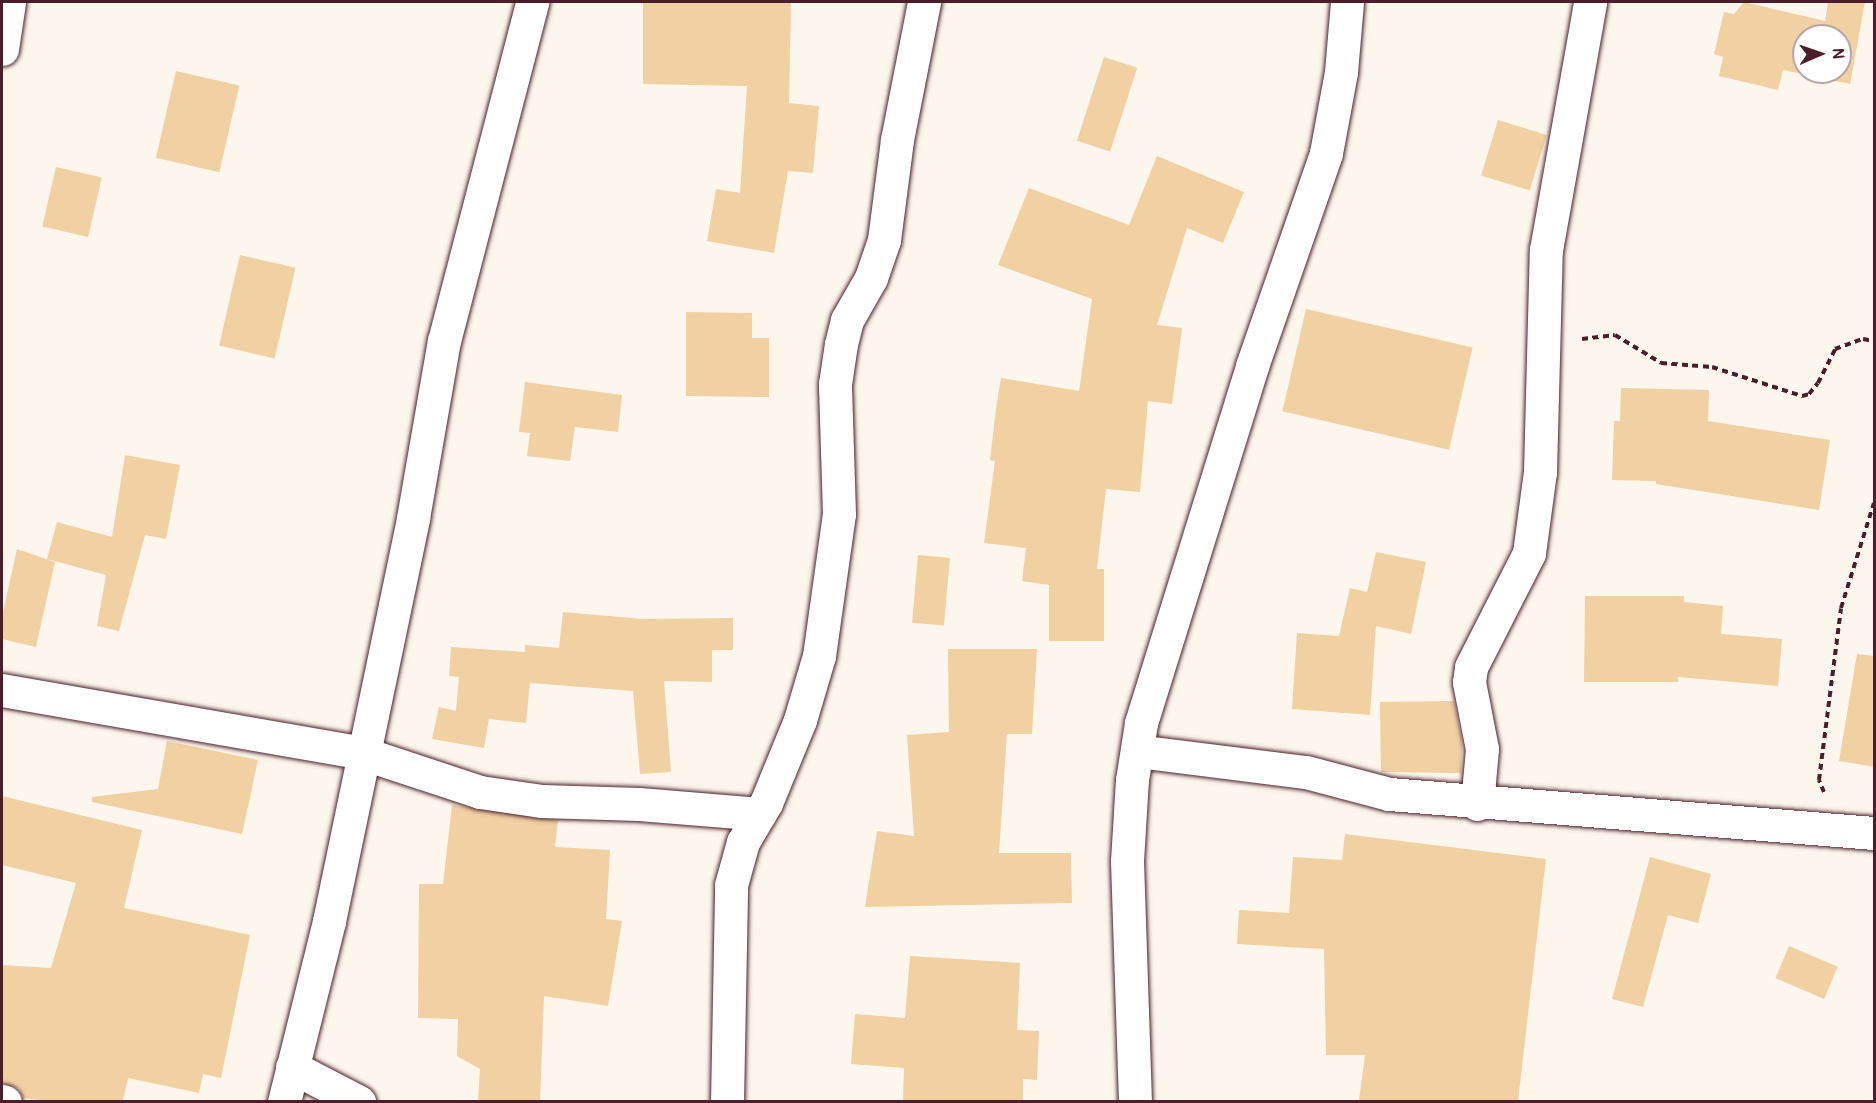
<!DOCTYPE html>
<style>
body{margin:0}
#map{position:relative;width:1876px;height:1103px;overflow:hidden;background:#fcf6ec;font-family:Pangolin,sans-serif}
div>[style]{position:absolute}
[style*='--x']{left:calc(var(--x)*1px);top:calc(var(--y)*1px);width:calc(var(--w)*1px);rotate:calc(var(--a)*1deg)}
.building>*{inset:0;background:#f1d0a2;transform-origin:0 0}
.path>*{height:4px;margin-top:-2px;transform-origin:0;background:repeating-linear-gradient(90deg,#4a1f2b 0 6px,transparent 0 10.5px)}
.roads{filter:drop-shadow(0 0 2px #4a1f2b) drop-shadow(0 0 2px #4a1f2b)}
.minor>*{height:33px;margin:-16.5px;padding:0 16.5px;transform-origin:16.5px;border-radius:16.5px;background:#fff}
span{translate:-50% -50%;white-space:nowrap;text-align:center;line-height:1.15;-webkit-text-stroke:6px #fff;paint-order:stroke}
.frame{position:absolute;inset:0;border:3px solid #4a1f2b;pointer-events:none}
.north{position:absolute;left:1792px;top:24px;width:60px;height:60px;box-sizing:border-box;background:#fff;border:2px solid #b7a5aa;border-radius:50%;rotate:88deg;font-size:16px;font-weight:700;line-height:24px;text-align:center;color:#4a1f2b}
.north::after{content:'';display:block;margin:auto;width:21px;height:27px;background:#4a1f2b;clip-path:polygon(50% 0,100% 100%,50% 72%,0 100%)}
</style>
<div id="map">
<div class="building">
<i style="clip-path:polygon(643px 2px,791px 2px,789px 103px,819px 106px,813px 173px,788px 171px,774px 253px,707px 241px,716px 189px,740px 193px,747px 86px,643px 84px)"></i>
<i style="clip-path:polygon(evenodd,1744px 2px,1825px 21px,1828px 2px,1865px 2px,1850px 84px,1783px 70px,1778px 90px,1719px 76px,1723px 57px,1714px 54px,1724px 12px,1734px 14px,1744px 2px,1804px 36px,1840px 36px,1840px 72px,1804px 72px,1804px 36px)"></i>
<i style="left:1104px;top:57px;width:35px;height:88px;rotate:18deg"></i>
<i style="left:176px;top:71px;width:65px;height:89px;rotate:13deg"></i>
<i style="left:1498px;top:120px;width:51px;height:58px;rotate:17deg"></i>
<i style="clip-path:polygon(1157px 156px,1244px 192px,1223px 243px,1187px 228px,1157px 325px,1182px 328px,1172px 404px,1148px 401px,1140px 492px,1106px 489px,1097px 569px,1104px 569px,1104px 641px,1049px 641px,1049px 585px,1022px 581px,1026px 548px,984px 543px,995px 461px,990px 460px,996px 409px,1001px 378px,1079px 391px,1092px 299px,998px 265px,1029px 188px,1129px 225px)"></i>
<i style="left:56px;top:167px;width:47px;height:61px;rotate:13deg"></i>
<i style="left:240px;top:255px;width:57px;height:93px;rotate:13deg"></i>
<i style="left:1306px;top:309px;width:171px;height:105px;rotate:13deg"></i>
<i style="clip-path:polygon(686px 312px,752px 313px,752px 338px,769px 338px,769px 397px,686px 396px)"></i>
<i style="clip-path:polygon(525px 382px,622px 395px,618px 432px,575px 427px,570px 461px,527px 456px,530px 433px,519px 432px)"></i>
<i style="clip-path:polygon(1621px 388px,1709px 390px,1708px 421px,1830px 440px,1819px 510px,1656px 484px,1656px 481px,1612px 480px,1614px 421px,1620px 421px)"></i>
<i style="clip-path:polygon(125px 455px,180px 465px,166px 539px,145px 535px,119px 631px,97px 626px,106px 575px,47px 559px,57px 522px,112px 537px)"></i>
<i style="clip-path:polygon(17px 549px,55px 562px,36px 647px,2px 639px,2px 617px)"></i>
<i style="clip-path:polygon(1376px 552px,1426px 562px,1411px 634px,1376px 626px,1370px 715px,1292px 709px,1297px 633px,1339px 636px,1350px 588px,1367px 592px)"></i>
<i style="left:918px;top:555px;width:32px;height:68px;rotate:5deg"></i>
<i style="clip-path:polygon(1585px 596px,1684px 596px,1684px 602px,1723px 606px,1721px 634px,1782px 639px,1778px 686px,1678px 677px,1678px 682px,1584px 682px)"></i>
<i style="clip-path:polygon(563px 612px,643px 619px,733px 618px,733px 650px,712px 650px,712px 682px,664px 681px,671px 772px,640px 774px,633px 691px,530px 683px,526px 723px,489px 719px,484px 748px,432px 739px,439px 707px,456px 711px,459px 677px,449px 676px,451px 647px,525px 652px,525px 645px,559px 648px)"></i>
<i style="clip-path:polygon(948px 649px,1037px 649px,1032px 734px,1007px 734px,999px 853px,1071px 853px,1072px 903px,865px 907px,877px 831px,914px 836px,907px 735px,949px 732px)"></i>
<i style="clip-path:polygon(1857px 654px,1875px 656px,1875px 767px,1839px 761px)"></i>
<i style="clip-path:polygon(1454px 701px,1462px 743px,1461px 773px,1381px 772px,1380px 702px)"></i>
<i style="clip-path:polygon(167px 741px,258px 760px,242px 834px,92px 802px,92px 797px,158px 789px)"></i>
<i style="clip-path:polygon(2px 796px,142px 830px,124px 908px,250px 935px,221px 1078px,203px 1074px,199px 1093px,128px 1078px,123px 1101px,47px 1101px,23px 1098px,19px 1089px,2px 1083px,2px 965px,51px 968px,76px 883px,2px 865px)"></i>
<i style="clip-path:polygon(452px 805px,558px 820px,555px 847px,610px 850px,606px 919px,622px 921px,608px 1006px,544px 996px,540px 1101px,478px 1101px,480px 1069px,457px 1056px,458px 1019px,418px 1018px,419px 884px,443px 884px)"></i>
<i style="clip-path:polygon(1345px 834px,1546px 859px,1518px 1101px,1359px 1100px,1365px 1055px,1326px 1055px,1324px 949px,1237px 944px,1239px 910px,1289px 913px,1293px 857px,1342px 860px)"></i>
<i style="clip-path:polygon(1650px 857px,1711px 874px,1698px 923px,1668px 915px,1643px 1007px,1612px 999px)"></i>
<i style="left:1789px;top:946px;width:53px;height:35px;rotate:23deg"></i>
<i style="clip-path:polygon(910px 956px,1020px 963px,1017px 1030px,1039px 1031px,1037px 1080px,1023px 1079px,1023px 1101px,903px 1101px,904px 1068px,851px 1064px,855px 1014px,905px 1018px)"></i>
</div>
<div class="path">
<i style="--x:1582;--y:339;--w:33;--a:-7"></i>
<i style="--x:1615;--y:335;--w:54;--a:31.3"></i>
<i style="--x:1661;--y:363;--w:51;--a:4.5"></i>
<i style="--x:1712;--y:367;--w:95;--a:17.9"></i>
<i style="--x:1802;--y:396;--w:7;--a:-16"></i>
<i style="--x:1809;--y:394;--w:14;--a:-51"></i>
<i style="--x:1818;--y:383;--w:38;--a:-63"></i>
<i style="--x:1835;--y:349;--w:30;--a:-20"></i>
<i style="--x:1863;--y:339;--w:11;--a:10"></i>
<i style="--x:1824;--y:792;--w:13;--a:-113"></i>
<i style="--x:1819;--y:780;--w:173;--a:-82.7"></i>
<i style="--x:1841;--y:608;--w:110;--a:-72.6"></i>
</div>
<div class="roads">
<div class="minor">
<i style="--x:2;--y:49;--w:48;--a:-81.5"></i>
<i style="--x:2;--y:690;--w:365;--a:9.9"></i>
<i style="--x:362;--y:753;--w:124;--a:18.3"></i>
<i style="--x:480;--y:792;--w:63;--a:8.3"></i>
<i style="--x:542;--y:801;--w:97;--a:1.8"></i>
<i style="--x:639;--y:804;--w:121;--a:4.7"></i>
<i style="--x:1137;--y:751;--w:170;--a:7.1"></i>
<i style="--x:1306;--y:772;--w:86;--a:14.8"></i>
<i style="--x:1389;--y:794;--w:487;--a:4.6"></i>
<i style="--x:1477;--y:804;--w:55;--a:-84.8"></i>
<i style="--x:1482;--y:749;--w:68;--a:-101"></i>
<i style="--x:1469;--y:682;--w:15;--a:-82"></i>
<i style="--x:1471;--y:667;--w:128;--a:-63"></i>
<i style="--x:1529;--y:553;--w:82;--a:-82.3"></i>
<i style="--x:1540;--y:472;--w:222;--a:-88.5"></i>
<i style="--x:1546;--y:250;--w:252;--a:-79.9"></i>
<i style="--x:292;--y:1067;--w:76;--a:27.6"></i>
<i style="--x:2;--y:1101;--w:3;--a:18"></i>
<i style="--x:284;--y:1102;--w:187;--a:-76"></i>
<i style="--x:329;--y:921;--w:412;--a:-78.2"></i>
<i style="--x:413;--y:518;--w:180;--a:-80.1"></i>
<i style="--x:444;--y:341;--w:350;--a:-75.4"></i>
<i style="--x:727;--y:1102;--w:217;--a:-88.9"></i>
<i style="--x:731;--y:885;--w:45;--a:-74.4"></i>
<i style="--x:743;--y:842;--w:45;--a:-59.5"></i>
<i style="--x:766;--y:803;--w:90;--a:-67.7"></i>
<i style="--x:800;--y:720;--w:67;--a:-73.5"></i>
<i style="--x:819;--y:656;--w:143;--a:-82"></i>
<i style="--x:839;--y:514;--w:130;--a:-91.8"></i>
<i style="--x:835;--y:384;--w:40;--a:-81.5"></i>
<i style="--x:841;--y:344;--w:25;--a:-76"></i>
<i style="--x:847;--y:320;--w:48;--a:-60.3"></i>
<i style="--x:871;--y:278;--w:40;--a:-71.1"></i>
<i style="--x:884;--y:240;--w:101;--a:-82.6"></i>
<i style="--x:897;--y:140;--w:141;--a:-78.9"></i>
<i style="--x:1135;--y:1102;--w:241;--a:-91.9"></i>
<i style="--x:1127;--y:861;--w:81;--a:-86.5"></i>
<i style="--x:1132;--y:780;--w:58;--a:-81"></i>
<i style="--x:1141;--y:723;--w:374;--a:-72.7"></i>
<i style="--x:1252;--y:366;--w:225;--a:-70.8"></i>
<i style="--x:1326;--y:153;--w:82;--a:-79.5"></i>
<i style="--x:1341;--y:72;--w:70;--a:-85.1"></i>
</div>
</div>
<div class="frame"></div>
<div class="north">N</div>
</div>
